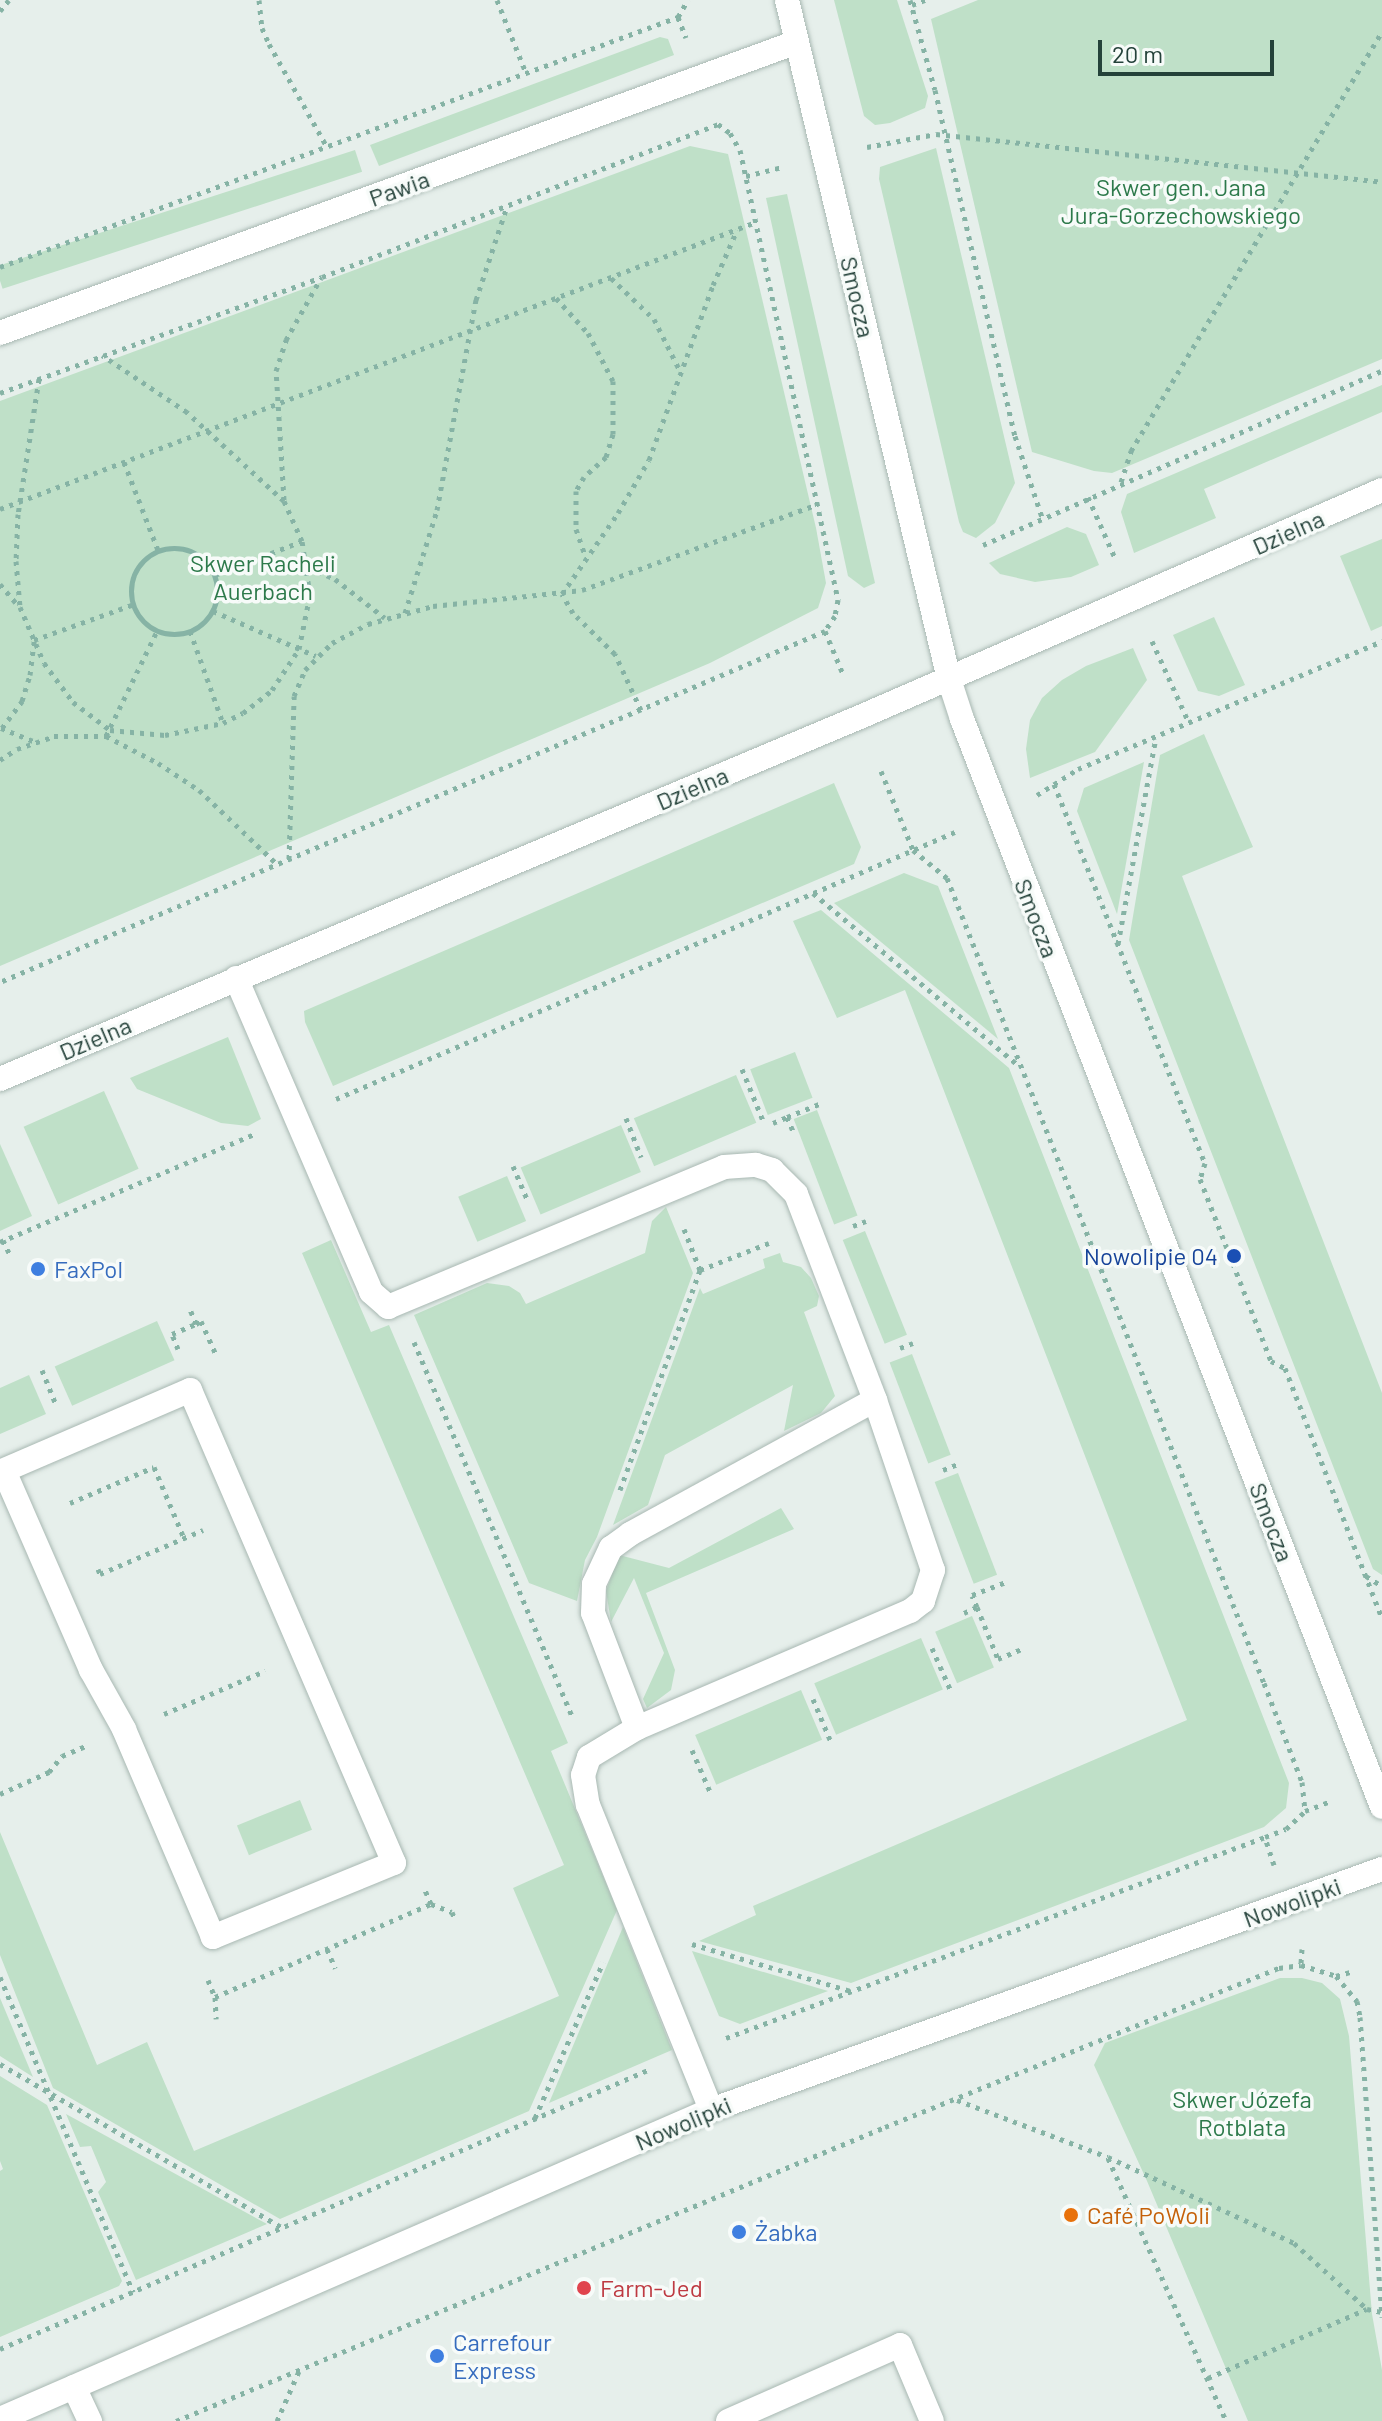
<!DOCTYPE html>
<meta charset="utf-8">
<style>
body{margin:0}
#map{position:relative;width:1382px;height:2421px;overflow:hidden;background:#e6efeb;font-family:Barlow,sans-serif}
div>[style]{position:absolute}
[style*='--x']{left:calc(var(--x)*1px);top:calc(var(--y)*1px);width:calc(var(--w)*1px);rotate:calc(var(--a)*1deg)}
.green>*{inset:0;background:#bfe0c8;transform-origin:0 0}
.path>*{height:5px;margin-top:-2.5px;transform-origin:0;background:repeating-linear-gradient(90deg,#86b3a5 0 4px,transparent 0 10px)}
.path>.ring{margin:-2.5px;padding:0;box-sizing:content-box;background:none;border:5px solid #86b3a5;border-radius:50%}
.roads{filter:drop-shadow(0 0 2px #a8b8b2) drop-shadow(0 0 2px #a8b8b2)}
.service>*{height:24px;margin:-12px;padding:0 12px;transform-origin:12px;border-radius:12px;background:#fff}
.minor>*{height:24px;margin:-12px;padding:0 12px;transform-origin:12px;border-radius:12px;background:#fff}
.dots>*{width:22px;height:22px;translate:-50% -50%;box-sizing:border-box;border:4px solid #f7fbf9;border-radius:50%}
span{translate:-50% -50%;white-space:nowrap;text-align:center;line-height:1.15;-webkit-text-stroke:7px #f7fbf9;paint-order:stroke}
.park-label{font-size:24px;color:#2d7a4b}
.street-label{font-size:24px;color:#24423a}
.transit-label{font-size:24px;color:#164399}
.right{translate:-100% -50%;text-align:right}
.shop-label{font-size:24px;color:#366cbe}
.left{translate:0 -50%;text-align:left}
.food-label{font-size:24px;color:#c56008}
.health-label{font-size:24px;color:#be3a42}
.scale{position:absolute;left:1098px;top:40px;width:176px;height:36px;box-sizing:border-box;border:4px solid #24423a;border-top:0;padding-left:10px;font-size:24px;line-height:28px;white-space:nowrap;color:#24423a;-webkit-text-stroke:6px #f7fbf9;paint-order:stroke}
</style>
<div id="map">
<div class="green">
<i style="clip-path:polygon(834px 0,897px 0,928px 96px,925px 108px,890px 123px,875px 125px,864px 116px)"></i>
<i style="clip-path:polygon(978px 0,1382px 0,1382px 359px,1112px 473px,1094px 471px,1032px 452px,931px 19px)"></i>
<i style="clip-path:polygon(660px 37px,668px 39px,674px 55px,379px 166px,370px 145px)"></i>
<i style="clip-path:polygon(690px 146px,728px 154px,816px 528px,826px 583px,818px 608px,710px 663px,0 966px,0 401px)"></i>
<i style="clip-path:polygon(936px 148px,1015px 483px,995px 523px,976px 538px,963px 532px,959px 522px,879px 179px,880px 167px)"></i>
<i style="left:355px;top:150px;width:23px;height:378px;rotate:72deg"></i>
<i style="clip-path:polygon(787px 194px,875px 583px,864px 588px,848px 576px,766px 198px)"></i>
<i style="clip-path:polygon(1382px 385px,1382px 412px,1204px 489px,1216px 518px,1134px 553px,1121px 512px,1127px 494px)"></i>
<i style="clip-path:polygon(1067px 527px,1086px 534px,1099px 565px,1071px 577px,1035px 582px,1000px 574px,989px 563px)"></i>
<i style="clip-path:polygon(1382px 539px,1382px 626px,1371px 631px,1340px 556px)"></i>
<i style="clip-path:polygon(1214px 617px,1245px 685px,1219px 696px,1198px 691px,1173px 635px)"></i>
<i style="clip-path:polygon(1133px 648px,1147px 680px,1095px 752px,1030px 778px,1026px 749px,1030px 720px,1042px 698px,1062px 680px,1086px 666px)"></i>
<i style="clip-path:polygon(1204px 734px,1253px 847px,1182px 876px,1382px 1393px,1382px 1575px,1373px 1569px,1129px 940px,1160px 755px)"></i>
<i style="clip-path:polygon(1144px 762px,1117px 914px,1077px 811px,1084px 788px)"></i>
<i style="clip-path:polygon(834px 783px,861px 847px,854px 864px,333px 1086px,305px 1022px,304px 1011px)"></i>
<i style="clip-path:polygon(904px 873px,938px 886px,998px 1039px,834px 903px)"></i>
<i style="clip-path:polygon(821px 910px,1009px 1068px,1289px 1783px,1286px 1808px,1264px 1827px,851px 1983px,699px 1941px,756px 1915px,753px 1906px,1187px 1720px,905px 990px,837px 1018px,793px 921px)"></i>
<i style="clip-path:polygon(228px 1037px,261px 1119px,248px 1126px,221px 1123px,137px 1089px,130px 1078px)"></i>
<i style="left:795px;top:1052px;width:49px;height:48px;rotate:69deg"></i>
<i style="left:736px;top:1075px;width:52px;height:111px;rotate:67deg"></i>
<i style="left:104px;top:1091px;width:85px;height:88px;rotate:66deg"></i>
<i style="left:817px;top:1110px;width:113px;height:25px;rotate:69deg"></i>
<i style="left:621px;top:1125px;width:51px;height:109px;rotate:67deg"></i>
<i style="clip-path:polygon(0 1144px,32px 1216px,0 1231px)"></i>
<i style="left:507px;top:1176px;width:49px;height:53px;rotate:67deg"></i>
<i style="clip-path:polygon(666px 1207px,693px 1273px,597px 1537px,585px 1560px,577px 1601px,529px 1583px,414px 1315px,487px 1283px,509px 1286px,520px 1293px,526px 1304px,645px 1253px,652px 1221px)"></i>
<i style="left:865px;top:1231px;width:112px;height:24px;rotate:68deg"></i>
<i style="clip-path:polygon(331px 1240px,371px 1332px,389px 1325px,568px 1743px,551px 1751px,617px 1910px,529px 2111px,280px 2219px,53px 2088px,0 1955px,0 1832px,97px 2065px,147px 2042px,194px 2151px,559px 1996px,513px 1888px,564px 1865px,302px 1253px)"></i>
<i style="clip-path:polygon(780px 1253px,783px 1262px,801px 1267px,811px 1278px,819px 1296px,817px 1306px,804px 1312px,835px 1396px,821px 1413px,784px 1431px,793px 1385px,665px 1455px,648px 1505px,613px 1525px,700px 1288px,703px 1294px,765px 1268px,763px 1259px)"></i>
<i style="left:157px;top:1321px;width:43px;height:112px;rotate:66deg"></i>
<i style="left:912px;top:1354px;width:108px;height:24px;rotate:69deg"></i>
<i style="clip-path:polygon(29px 1375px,46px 1414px,0 1434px,0 1388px)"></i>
<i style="left:958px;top:1473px;width:109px;height:25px;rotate:69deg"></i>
<i style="clip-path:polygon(781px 1508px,794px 1529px,646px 1593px,675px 1670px,671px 1690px,647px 1708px,643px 1699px,664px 1653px,634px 1578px,611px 1622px,606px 1591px,619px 1555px,669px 1568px)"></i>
<i style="left:972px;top:1616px;width:56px;height:40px;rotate:67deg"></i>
<i style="left:921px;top:1638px;width:56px;height:116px;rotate:67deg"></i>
<i style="left:801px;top:1690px;width:54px;height:115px;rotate:67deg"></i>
<i style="left:300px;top:1800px;width:32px;height:68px;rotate:68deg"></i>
<i style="clip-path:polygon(623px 1927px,672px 2050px,549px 2103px)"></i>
<i style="clip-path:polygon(692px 1951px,828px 1991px,740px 2024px,719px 2016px)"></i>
<i style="clip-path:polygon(1280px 1978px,1302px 1978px,1322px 1983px,1340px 1999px,1349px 2036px,1372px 2314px,1382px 2370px,1382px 2421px,1248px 2421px,1147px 2181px,1094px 2065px,1105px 2043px)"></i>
<i style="clip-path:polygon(0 1998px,33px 2077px,0 2056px)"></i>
<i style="clip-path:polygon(0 2076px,47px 2105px,122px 2281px,119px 2286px,0 2337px,0 2171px,3px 2169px,0 2161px)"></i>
<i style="clip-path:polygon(66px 2114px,267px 2224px,136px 2280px,98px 2192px,106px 2182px,91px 2146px,80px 2147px)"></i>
</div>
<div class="path">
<i style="--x:259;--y:0;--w:28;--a:84"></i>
<i style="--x:262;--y:28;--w:17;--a:66"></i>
<i style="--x:269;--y:44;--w:118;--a:60.6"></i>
<i style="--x:497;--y:0;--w:79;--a:68.3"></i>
<i style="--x:910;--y:0;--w:93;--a:74.5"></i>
<i style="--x:935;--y:90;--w:355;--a:77"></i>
<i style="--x:1015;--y:436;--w:85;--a:71.6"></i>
<i style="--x:912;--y:5;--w:14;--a:-21"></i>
<i style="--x:0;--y:11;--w:14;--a:-51"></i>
<i style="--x:678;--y:17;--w:22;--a:69"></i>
<i style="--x:867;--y:147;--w:70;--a:-10.7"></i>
<i style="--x:936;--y:134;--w:449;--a:6.1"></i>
<i style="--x:746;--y:176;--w:38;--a:-14"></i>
<i style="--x:0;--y:267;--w:723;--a:-20.24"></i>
<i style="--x:678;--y:17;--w:20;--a:-60"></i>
<i style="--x:611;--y:278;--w:59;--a:43.6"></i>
<i style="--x:654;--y:319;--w:58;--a:63.4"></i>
<i style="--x:556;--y:298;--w:47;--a:47.6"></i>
<i style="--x:588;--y:333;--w:54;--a:62.5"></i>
<i style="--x:613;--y:381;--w:53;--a:90"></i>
<i style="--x:613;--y:434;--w:24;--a:107"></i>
<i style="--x:606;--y:457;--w:30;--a:138"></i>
<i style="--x:584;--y:477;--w:16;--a:120"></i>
<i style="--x:576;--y:491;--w:38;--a:90"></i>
<i style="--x:576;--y:529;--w:28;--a:71"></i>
<i style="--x:39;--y:379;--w:137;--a:98.8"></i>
<i style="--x:18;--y:514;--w:47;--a:92.4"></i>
<i style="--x:16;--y:561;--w:46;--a:85"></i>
<i style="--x:20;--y:607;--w:61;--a:66.8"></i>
<i style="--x:44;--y:663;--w:49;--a:53.4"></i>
<i style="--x:73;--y:702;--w:46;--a:37.1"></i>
<i style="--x:110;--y:730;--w:55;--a:5.2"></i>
<i style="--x:165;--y:735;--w:59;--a:-11.7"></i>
<i style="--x:223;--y:723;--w:22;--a:-27"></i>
<i style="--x:243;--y:713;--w:37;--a:-38"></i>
<i style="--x:272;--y:690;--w:49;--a:-56.6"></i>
<i style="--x:299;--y:649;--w:55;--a:-78.5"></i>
<i style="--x:310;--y:595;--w:55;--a:-98.4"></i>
<i style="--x:302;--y:541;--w:44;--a:-114.2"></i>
<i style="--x:284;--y:501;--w:132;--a:-137.5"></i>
<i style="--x:187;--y:412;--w:102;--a:-146.2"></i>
<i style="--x:0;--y:393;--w:342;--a:-19.8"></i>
<i style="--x:322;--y:277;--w:425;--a:-21.1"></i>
<i style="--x:718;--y:124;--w:15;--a:37"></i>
<i style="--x:730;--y:133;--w:20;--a:60"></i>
<i style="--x:740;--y:150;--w:461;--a:77.7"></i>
<i style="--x:838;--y:600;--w:16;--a:101"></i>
<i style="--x:835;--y:616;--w:18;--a:124"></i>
<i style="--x:825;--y:631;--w:897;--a:156.95"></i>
<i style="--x:124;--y:462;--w:94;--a:68.9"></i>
<i style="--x:1121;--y:482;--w:33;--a:-72"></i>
<i style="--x:1131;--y:451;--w:488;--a:-59.1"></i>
<i style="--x:1088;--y:497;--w:67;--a:66.1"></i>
<i style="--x:284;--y:500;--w:129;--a:-93.5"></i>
<i style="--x:276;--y:371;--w:33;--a:-72"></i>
<i style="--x:286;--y:340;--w:71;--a:-60.6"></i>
<i style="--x:0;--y:509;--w:809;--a:-20.79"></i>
<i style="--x:983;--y:545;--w:435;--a:-23.6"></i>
<i class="ring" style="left:131px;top:548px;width:81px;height:81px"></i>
<i style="--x:309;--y:567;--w:29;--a:25"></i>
<i style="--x:335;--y:579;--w:63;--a:38"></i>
<i style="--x:215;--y:575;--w:93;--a:-21.3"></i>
<i style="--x:0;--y:584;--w:30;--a:50"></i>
<i style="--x:213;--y:611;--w:112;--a:23.6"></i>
<i style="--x:405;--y:613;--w:108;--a:-72.7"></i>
<i style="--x:437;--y:510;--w:214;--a:-79.5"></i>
<i style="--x:476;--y:300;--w:99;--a:-71.7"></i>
<i style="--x:190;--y:631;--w:98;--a:70.3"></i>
<i style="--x:825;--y:631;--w:47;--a:67.3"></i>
<i style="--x:1152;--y:641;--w:90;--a:65.7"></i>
<i style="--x:641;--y:710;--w:62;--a:-114.9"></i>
<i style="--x:615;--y:654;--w:59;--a:-135.7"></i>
<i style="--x:573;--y:613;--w:22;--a:-120"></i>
<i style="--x:562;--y:594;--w:98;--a:-55.3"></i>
<i style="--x:618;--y:513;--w:61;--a:-59.7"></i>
<i style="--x:649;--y:460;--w:186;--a:-69.9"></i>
<i style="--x:713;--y:285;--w:60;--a:-66.4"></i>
<i style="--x:1;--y:728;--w:37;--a:22"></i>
<i style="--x:2;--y:728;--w:34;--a:-53"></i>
<i style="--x:22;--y:701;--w:27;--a:-73"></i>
<i style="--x:30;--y:675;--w:35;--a:-83"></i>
<i style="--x:34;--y:640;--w:104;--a:-19.7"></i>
<i style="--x:106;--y:736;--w:117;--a:-64.1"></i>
<i style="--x:0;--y:760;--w:20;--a:-33"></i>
<i style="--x:17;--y:749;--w:39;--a:-19"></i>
<i style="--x:54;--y:736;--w:52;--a:0"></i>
<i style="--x:106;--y:736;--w:59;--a:27.4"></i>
<i style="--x:158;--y:763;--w:49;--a:33.4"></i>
<i style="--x:199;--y:790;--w:108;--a:43.5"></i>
<i style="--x:881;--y:771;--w:85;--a:67.9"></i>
<i style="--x:913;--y:850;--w:44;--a:39.5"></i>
<i style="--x:947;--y:878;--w:865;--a:68.51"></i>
<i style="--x:1264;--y:1683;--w:106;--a:69"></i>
<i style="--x:1302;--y:1782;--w:29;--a:84"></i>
<i style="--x:1054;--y:784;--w:408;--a:68.3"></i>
<i style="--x:1205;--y:1163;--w:17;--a:107"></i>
<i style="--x:1200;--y:1179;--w:195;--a:68.7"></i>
<i style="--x:1271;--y:1361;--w:16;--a:27"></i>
<i style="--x:1285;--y:1368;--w:268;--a:68.8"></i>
<i style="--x:1037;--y:795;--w:49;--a:-32.4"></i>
<i style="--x:1078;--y:769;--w:330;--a:-22.8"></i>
<i style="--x:289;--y:859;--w:163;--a:-88.2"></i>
<i style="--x:294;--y:696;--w:28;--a:-67"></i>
<i style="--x:305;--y:670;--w:38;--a:-45"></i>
<i style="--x:332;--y:643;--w:41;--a:-27.8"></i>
<i style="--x:368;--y:624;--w:67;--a:-15.5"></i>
<i style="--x:433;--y:606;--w:150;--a:-6.1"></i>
<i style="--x:582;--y:590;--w:251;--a:-20"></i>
<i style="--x:813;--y:893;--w:268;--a:40"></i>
<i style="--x:1118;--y:944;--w:210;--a:-79.6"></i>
<i style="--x:742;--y:1069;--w:58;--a:67.8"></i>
<i style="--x:336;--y:1099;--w:674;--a:-23.33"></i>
<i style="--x:787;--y:1117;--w:37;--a:-22"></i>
<i style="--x:626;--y:1118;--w:42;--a:69"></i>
<i style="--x:773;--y:1123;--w:15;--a:-23"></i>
<i style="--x:787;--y:1117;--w:15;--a:67"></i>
<i style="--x:513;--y:1166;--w:39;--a:67"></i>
<i style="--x:853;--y:1226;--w:14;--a:-21"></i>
<i style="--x:3;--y:1240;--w:19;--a:65"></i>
<i style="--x:0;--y:1242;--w:279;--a:-23"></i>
<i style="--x:700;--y:1270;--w:74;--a:-21.4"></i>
<i style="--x:196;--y:1324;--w:6;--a:-31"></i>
<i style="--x:201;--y:1321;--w:37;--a:66"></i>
<i style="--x:414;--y:1342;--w:406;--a:67.1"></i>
<i style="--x:900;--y:1348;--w:14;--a:-21"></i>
<i style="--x:178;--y:1349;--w:16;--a:-112"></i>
<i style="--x:172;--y:1334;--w:26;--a:-23"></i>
<i style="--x:196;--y:1324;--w:18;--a:-112"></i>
<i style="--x:42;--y:1370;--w:35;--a:68"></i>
<i style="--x:943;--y:1470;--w:18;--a:-22"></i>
<i style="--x:620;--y:1490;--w:234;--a:-70"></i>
<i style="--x:700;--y:1270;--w:44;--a:-111.3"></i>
<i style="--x:70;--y:1503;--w:91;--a:-23.2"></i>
<i style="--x:154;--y:1467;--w:77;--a:67.1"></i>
<i style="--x:98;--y:1569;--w:5;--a:68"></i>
<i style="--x:100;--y:1574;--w:112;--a:-23.1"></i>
<i style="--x:1366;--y:1576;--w:19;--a:32"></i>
<i style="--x:972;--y:1595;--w:36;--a:-21"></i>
<i style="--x:977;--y:1607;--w:56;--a:68"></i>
<i style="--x:998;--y:1659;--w:26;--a:-23"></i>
<i style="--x:964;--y:1613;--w:14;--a:-25"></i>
<i style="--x:977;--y:1607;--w:12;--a:-114"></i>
<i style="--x:932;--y:1648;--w:47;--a:66.2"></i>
<i style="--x:813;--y:1699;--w:47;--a:67.3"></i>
<i style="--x:164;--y:1714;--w:110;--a:-23.1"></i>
<i style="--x:692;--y:1750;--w:48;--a:66.6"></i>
<i style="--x:0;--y:1794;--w:54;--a:-24.2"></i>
<i style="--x:49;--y:1772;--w:21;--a:-51"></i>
<i style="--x:62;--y:1756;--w:26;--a:-23"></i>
<i style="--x:1274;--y:1865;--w:29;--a:-108"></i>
<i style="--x:1265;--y:1837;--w:22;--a:-21"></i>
<i style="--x:1286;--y:1829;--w:26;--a:-43"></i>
<i style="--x:1305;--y:1811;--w:25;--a:-21"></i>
<i style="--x:431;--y:1904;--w:22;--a:21"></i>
<i style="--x:452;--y:1912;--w:5;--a:68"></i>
<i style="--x:692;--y:1944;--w:166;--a:16.5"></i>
<i style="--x:327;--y:1949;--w:21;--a:67"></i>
<i style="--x:1302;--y:1949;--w:16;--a:94"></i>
<i style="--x:1301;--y:1965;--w:37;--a:17"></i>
<i style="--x:1336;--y:1976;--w:18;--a:-16"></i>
<i style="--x:1336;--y:1976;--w:33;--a:50"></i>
<i style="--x:1357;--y:2001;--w:16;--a:79"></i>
<i style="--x:1360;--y:2017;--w:301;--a:85.8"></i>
<i style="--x:0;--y:1977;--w:342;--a:67.1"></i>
<i style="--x:208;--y:1980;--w:18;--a:68"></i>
<i style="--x:215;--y:1997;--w:235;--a:-23.3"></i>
<i style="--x:431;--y:1904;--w:15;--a:-113"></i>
<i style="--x:215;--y:1997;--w:22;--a:87"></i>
<i style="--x:726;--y:2038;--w:575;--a:-20.45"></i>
<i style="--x:0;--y:2064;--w:327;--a:30.1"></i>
<i style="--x:957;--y:2100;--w:161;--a:20.7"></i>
<i style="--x:1108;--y:2157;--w:205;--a:24.8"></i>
<i style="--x:1294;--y:2243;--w:98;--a:42.1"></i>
<i style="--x:1367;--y:2309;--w:14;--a:12"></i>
<i style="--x:535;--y:2118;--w:170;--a:-66.4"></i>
<i style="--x:1108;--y:2158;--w:288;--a:65.8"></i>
<i style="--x:0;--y:2349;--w:708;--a:-23.3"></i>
<i style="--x:1208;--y:2378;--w:173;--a:-23.5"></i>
<i style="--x:176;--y:2421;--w:768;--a:-22.52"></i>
<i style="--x:885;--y:2127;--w:425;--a:-22"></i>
<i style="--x:1279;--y:1968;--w:22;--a:-8"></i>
<i style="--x:277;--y:2421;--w:55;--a:-66.3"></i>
</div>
<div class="roads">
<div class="service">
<i style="--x:236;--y:978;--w:342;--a:66.7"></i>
<i style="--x:371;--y:1292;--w:23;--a:41"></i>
<i style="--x:388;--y:1307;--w:364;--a:-22.6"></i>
<i style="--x:724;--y:1167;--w:32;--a:-4"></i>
<i style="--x:756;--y:1165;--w:17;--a:17"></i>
<i style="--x:772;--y:1170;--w:34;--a:45"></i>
<i style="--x:796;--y:1194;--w:221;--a:69"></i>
<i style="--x:875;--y:1400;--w:180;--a:71.2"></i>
<i style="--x:933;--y:1570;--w:33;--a:108"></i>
<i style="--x:923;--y:1601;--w:16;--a:142"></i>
<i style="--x:910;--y:1611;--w:297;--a:156.8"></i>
<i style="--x:637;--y:1728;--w:56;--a:148.9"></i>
<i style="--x:589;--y:1757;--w:19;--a:108"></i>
<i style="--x:583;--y:1775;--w:30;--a:81"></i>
<i style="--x:588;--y:1805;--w:329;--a:68"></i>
<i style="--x:0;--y:1472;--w:207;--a:-23.3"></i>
<i style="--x:190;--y:1390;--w:515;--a:66.67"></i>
<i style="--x:394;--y:1863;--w:196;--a:157.8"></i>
<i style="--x:213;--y:1937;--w:226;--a:-113.2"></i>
<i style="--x:124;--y:1729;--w:68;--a:-119.2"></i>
<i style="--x:91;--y:1670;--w:217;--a:-113.6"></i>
<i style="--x:637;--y:1728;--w:123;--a:-110.9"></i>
<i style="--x:593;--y:1613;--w:29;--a:-88"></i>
<i style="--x:594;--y:1584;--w:40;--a:-65"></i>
<i style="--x:611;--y:1548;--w:24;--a:-36"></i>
<i style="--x:630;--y:1534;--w:279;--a:-28.7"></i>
<i style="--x:728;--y:2421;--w:188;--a:-23.8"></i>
<i style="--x:900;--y:2345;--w:82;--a:67.2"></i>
</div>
<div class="minor">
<i style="--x:787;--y:0;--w:698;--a:76.58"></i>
<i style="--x:949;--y:679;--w:42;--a:72"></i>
<i style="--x:962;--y:719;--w:1166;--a:68.89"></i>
<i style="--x:0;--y:333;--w:848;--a:-20.06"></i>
<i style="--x:0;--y:1079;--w:933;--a:-22.83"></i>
<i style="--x:860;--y:717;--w:569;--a:-23.5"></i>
<i style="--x:74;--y:2387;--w:38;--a:65"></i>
<i style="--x:0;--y:2419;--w:775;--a:-23.49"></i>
<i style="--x:711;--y:2110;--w:713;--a:-19.76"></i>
</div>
</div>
<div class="dots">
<i style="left:1234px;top:1256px;background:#1a4fb4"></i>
<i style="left:38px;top:1269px;background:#3f7fe0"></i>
<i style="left:1071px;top:2215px;background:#e8710a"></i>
<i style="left:739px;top:2232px;background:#3f7fe0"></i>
<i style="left:584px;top:2288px;background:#e0444e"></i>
<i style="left:437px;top:2356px;background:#3f7fe0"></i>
</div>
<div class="park-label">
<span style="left:1181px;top:201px">Skwer gen. Jana<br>Jura-Gorzechowskiego</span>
<span style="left:263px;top:577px">Skwer Racheli<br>Auerbach</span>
<span style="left:1242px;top:2113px">Skwer Józefa<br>Rotblata</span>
</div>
<div class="street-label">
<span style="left:399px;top:188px;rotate:-20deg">Pawia</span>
<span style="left:858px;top:297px;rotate:77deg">Smocza</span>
<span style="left:1288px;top:532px;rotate:-24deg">Dzielna</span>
<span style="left:692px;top:788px;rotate:-23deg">Dzielna</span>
<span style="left:1037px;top:918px;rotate:69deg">Smocza</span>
<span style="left:95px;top:1038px;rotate:-23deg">Dzielna</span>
<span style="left:1272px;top:1522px;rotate:69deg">Smocza</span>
<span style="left:1292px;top:1902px;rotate:-20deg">Nowolipki</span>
<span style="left:683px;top:2123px;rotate:-23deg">Nowolipki</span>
</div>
<div class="transit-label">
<span class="right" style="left:1218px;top:1256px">Nowolipie 04</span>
</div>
<div class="shop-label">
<span class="left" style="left:54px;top:1269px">FaxPol</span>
<span class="left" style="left:755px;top:2232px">Żabka</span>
<span class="left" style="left:453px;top:2356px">Carrefour<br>Express</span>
</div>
<div class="food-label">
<span class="left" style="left:1087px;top:2215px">Café PoWoli</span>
</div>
<div class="health-label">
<span class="left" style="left:600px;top:2288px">Farm-Jed</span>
</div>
<div class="scale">20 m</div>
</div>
